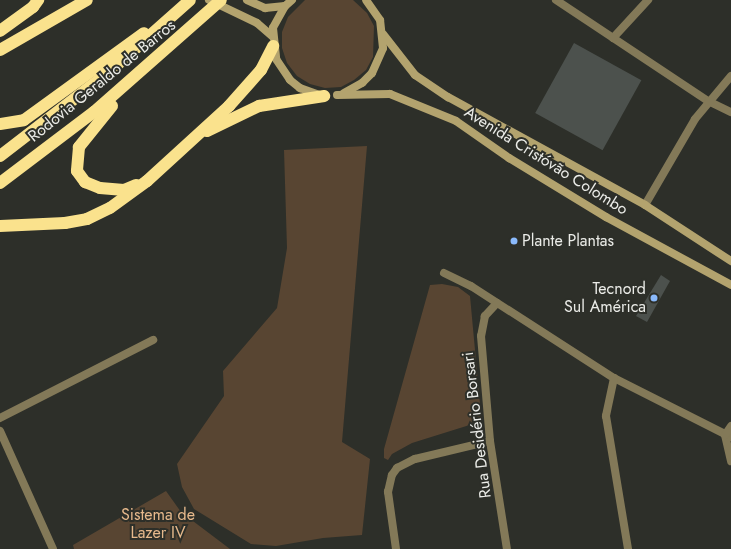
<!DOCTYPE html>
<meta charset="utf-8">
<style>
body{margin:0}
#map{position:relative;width:731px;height:549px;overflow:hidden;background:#2d2f29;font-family:Jost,sans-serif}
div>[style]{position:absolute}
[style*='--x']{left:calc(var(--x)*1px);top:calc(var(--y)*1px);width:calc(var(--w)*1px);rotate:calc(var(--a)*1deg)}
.green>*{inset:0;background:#584532}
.building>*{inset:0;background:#4c514d;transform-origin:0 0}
.street>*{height:8px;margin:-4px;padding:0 4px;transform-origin:4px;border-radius:4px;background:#837958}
.secondary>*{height:8px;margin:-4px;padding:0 4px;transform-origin:4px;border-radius:4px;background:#b3a36e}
.highway>*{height:12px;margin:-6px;padding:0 6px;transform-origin:6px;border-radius:6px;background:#fae28d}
.dots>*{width:11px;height:11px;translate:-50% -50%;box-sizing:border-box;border:2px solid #2d2f29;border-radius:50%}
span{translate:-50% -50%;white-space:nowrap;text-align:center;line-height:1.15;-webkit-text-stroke:4px #2d2f29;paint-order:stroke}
.street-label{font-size:16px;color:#ebece8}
.poi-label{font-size:16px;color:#ebece8}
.left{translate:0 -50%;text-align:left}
.right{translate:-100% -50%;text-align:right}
.park-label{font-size:16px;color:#e6b98c}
</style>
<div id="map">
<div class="green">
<i style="clip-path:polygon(305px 0,353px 0,367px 13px,374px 26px,373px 57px,366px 70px,354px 80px,341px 87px,325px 88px,310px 84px,297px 76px,287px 63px,282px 48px,282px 32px,288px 17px)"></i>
<i style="clip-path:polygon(367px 146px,342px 442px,370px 459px,362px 535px,323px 538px,276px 546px,251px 544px,194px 509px,182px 487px,177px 464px,224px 396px,223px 371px,277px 308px,287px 248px,284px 150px)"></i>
<i style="clip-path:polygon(442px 284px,458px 287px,470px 296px,481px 415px,476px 423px,412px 443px,392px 454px,388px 460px,384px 458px,384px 449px,430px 285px)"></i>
<i style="clip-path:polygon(166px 491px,181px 512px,230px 549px,74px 549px,73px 545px)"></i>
</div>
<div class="building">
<i style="left:574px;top:43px;width:77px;height:80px;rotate:29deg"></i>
<i style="clip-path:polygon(661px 275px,670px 281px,647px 322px,636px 316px)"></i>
</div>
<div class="street">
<i style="--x:556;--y:0;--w:182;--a:33.6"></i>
<i style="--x:708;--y:101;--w:25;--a:26"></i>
<i style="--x:613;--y:38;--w:52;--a:-47.4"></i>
<i style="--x:645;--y:205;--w:99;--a:-59.8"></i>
<i style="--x:695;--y:119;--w:56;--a:-50.1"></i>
<i style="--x:444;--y:273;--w:30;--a:26"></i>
<i style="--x:471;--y:286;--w:170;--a:32.8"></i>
<i style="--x:614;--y:378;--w:131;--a:26.8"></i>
<i style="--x:497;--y:303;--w:18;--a:133"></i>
<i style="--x:485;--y:316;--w:20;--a:101"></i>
<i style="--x:481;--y:336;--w:105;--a:85.1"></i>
<i style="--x:490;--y:441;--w:109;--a:81.1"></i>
<i style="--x:614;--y:378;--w:39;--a:102"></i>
<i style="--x:606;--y:416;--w:135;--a:80.6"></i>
<i style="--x:0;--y:418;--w:172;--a:-27"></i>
<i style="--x:0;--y:431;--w:129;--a:65.8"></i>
<i style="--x:725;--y:435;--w:27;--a:77"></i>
<i style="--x:725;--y:435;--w:11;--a:-56"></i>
<i style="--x:396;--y:549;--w:58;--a:-98"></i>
<i style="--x:388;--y:492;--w:17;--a:-77"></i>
<i style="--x:392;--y:475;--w:9;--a:-54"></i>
<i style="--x:397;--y:468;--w:20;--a:-27"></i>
<i style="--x:415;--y:459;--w:77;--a:-13.5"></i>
</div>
<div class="secondary">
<i style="--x:209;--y:0;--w:53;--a:25.6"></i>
<i style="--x:257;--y:23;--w:21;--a:41"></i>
<i style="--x:247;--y:0;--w:20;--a:24"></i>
<i style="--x:265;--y:8;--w:20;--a:-6"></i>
<i style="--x:292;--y:0;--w:9;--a:139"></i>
<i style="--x:285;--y:6;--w:25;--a:119"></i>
<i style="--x:273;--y:28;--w:31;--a:84"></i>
<i style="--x:276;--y:59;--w:25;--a:56"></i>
<i style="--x:290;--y:80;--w:13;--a:39"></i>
<i style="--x:300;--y:88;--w:20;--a:20"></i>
<i style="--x:383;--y:34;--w:52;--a:52"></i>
<i style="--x:415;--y:75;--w:40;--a:34"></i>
<i style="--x:448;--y:97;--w:225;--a:28.7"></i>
<i style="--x:645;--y:205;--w:103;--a:33.1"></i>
<i style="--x:344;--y:93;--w:21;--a:-29"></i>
<i style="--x:362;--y:83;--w:14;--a:-45"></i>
<i style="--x:372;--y:73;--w:27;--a:-66"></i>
<i style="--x:383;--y:48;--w:28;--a:-96"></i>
<i style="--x:380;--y:20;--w:24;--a:-125"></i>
<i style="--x:337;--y:95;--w:53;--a:-1.1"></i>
<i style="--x:390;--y:94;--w:71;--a:22.2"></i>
<i style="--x:456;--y:121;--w:65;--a:34.9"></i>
<i style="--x:509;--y:158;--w:114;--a:31.3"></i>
<i style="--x:606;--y:217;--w:142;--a:28.5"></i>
</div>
<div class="highway">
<i style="--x:0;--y:31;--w:41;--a:-36"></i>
<i style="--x:33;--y:7;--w:9;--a:-54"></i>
<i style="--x:0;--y:50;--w:100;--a:-29.9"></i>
<i style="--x:112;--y:106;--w:53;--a:128.8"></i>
<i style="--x:79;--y:147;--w:24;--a:95"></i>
<i style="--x:77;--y:171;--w:14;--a:54"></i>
<i style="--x:85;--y:182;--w:16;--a:22"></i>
<i style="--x:100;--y:188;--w:24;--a:5"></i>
<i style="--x:124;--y:190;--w:13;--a:-23"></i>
<i style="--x:0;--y:124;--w:24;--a:-9"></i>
<i style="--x:24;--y:120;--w:148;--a:-35.9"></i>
<i style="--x:207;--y:131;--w:58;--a:-25.7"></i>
<i style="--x:259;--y:106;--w:66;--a:-8.7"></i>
<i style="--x:0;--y:156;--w:138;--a:-37.6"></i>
<i style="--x:109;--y:72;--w:108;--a:-41.6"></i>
<i style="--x:0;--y:183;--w:118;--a:-37.1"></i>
<i style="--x:94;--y:112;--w:169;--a:-41.4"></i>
<i style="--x:0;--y:226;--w:65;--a:-2.6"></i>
<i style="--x:65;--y:223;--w:22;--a:-10"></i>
<i style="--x:87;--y:219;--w:25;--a:-26"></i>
<i style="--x:110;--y:208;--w:46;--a:-36.1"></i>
<i style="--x:147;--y:181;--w:111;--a:-42.4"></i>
<i style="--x:229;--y:106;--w:48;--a:-48.4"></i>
<i style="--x:261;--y:70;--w:27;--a:-63"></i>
</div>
<div class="dots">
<i style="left:514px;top:241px;background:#8abafc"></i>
<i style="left:654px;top:298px;background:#8abafc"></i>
</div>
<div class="street-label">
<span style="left:102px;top:81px;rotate:-39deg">Rodovia Geraldo de Barros</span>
<span style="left:546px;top:161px;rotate:32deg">Avenida Cristóvão Colombo</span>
<span style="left:477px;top:425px;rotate:-97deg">Rua Desidério Borsari</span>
</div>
<div class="poi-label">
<span class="left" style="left:522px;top:241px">Plante Plantas</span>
<span class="right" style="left:646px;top:298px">Tecnord<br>Sul América</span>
</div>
<div class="park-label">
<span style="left:158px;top:524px">Sistema de<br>Lazer IV</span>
</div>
</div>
